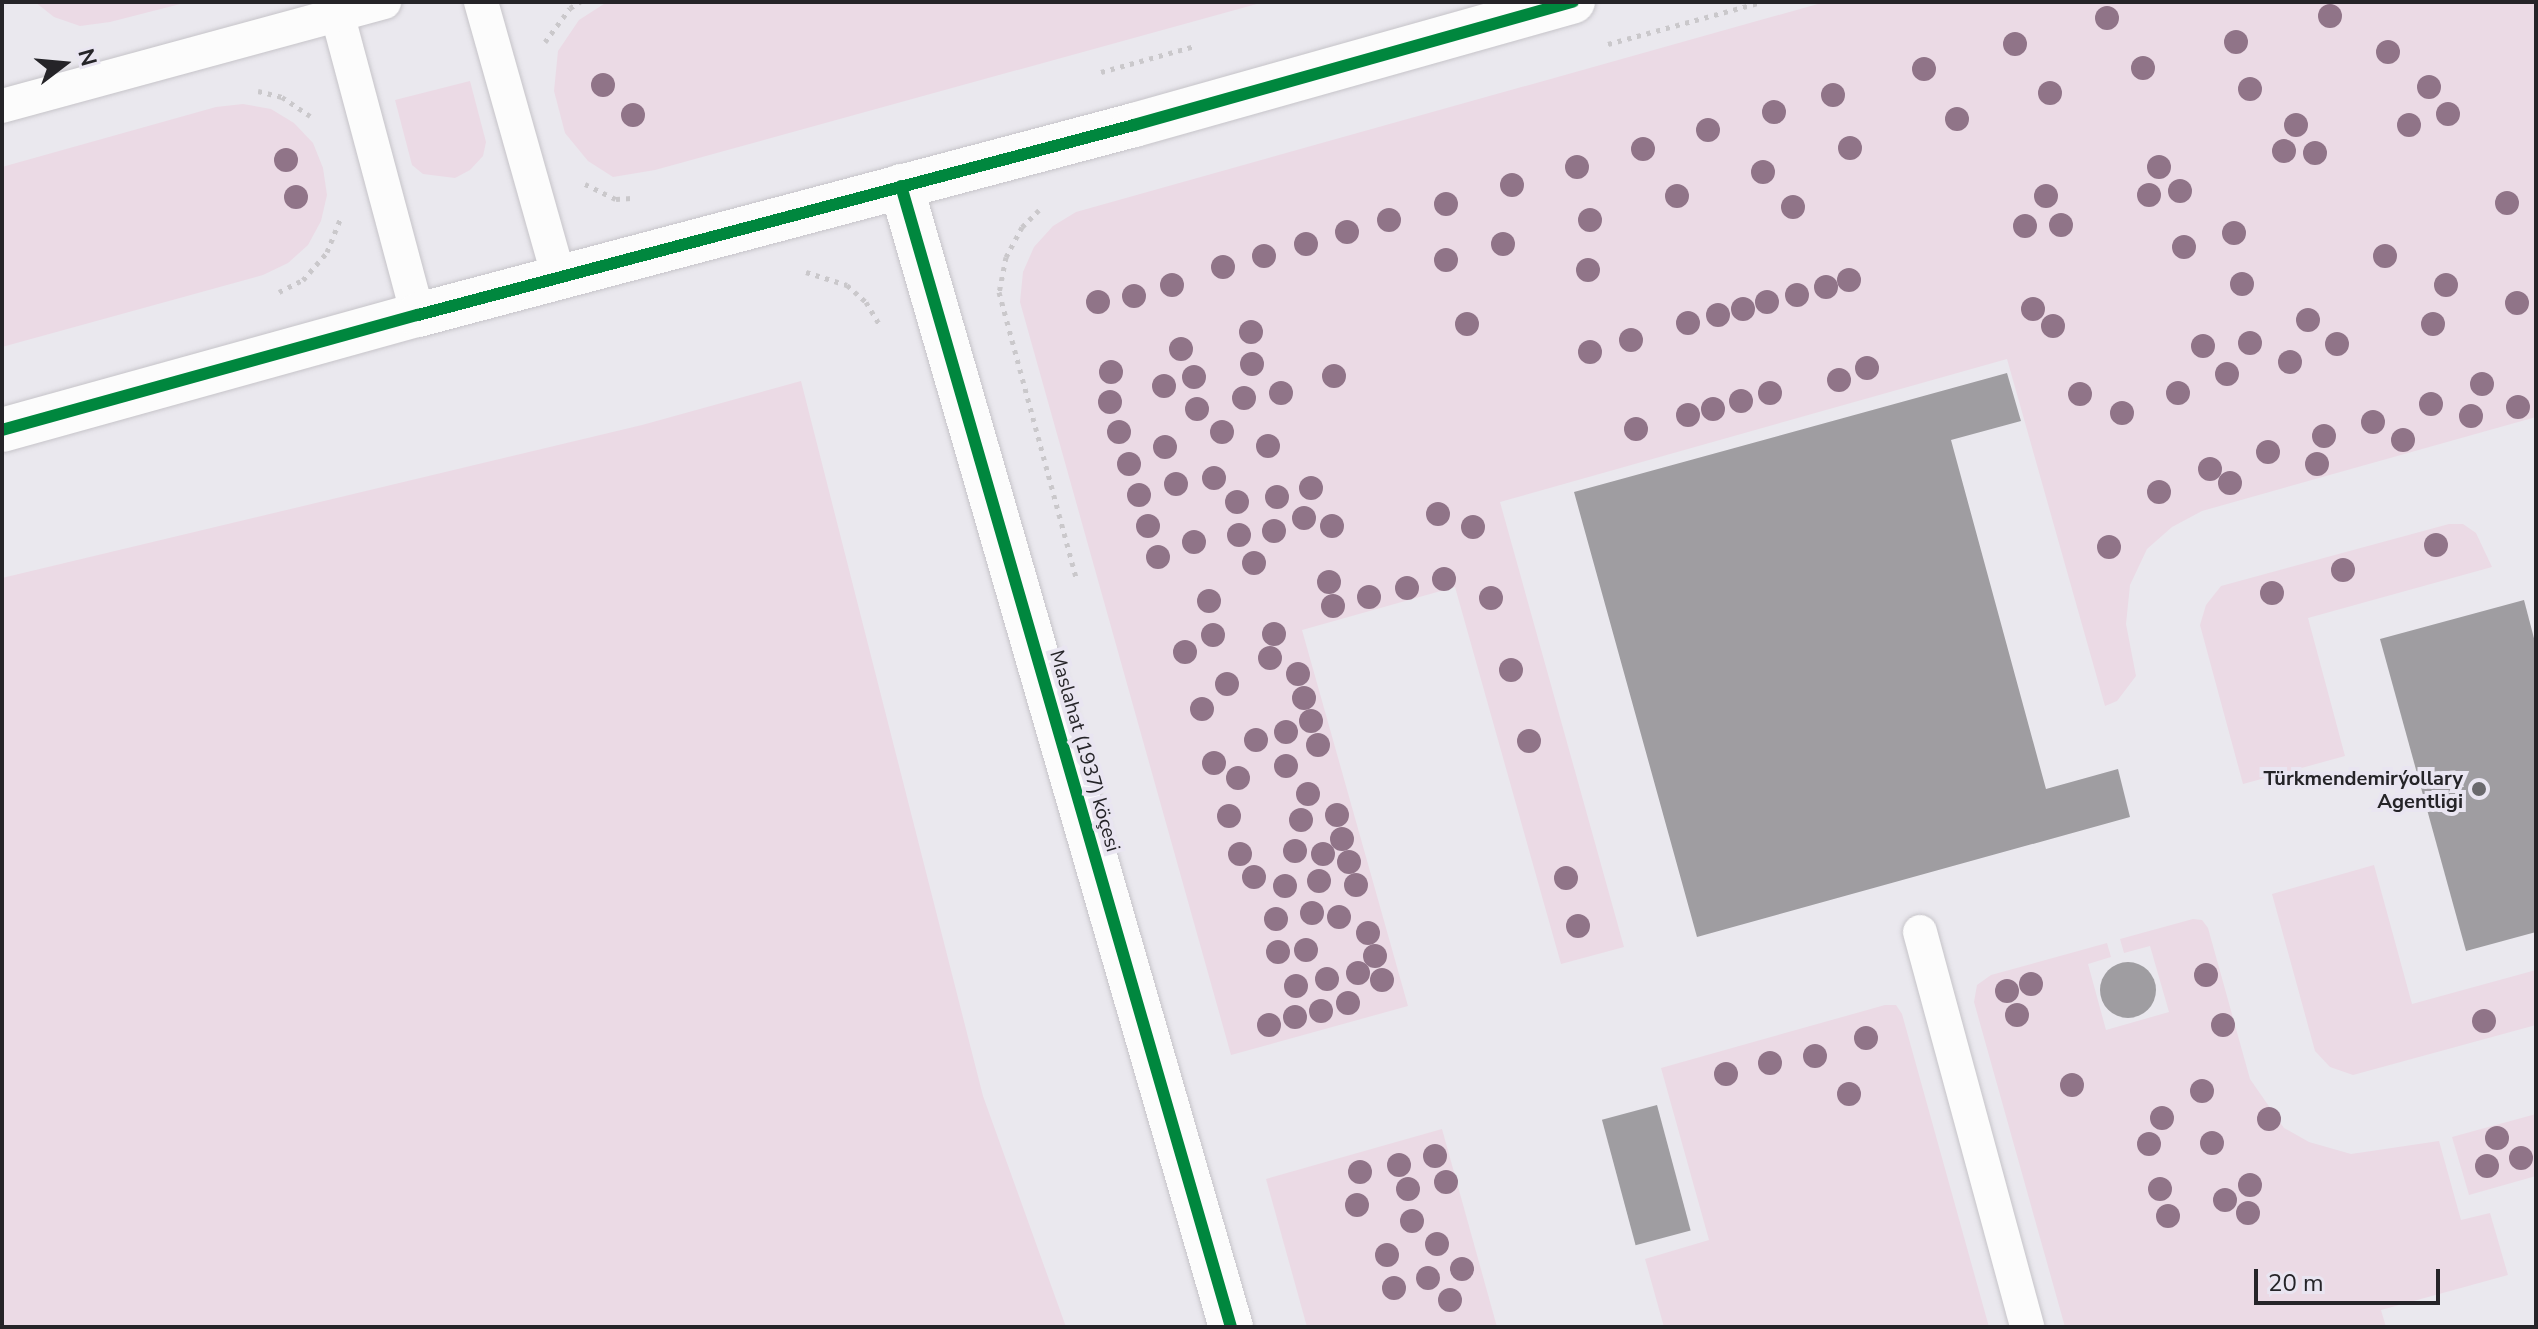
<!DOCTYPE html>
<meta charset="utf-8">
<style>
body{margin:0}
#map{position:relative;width:2538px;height:1329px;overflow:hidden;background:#eae8ee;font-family:"Nunito Sans",sans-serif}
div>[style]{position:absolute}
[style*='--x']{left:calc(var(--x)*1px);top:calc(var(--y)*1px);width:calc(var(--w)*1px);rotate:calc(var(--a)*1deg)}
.green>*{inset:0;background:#ebdae5}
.building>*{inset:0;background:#9f9da1;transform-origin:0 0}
.round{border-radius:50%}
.path>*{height:5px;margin-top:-2.5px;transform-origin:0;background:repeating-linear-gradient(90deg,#cac8cb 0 4px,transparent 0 10px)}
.roads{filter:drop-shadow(0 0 2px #c6c4c9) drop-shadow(0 0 2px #c6c4c9)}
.lane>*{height:34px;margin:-17px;padding:0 17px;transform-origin:17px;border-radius:17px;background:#fcfcfc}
.street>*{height:44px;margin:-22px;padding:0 22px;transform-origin:22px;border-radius:22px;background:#fcfcfc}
.cycleway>*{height:12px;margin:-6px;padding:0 6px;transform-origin:6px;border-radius:6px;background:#00873e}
.trees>*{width:24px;height:24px;margin:-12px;border-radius:50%;background:#907488}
.dots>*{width:22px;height:22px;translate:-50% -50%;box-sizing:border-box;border:4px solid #e9e5f1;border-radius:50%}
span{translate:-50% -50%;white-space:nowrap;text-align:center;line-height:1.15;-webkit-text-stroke:8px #e9e5f1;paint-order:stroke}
.street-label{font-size:20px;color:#252428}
.poi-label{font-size:20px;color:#252428;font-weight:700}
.right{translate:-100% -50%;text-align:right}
.frame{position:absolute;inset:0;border:4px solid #252428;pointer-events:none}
.north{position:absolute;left:24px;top:24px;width:80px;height:80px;-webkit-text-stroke:6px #e9e5f1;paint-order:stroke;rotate:74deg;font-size:22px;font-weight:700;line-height:32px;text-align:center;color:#252428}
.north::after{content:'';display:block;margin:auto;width:28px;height:36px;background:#252428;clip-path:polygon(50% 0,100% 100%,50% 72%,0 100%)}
.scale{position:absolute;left:2254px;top:1269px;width:186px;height:36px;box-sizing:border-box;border:4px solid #252428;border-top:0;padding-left:10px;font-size:24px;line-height:28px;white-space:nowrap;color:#252428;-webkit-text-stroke:6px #e9e5f1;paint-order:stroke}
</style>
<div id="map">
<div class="green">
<i style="clip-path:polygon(35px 2px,188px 2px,110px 22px,80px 26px,54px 17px)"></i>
<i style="clip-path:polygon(607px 2px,1264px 2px,655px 170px,613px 177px,588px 161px,565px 133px,554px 91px,558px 51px,579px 20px)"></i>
<i style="clip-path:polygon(1825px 2px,2536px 2px,2536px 417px,2202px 511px,2172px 527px,2147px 549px,2130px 585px,2126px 624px,2136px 676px,2117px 701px,2105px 706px,2007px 359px,1500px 502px,1624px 947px,1561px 964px,1455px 587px,1302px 630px,1408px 1006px,1231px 1055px,1020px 302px,1023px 272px,1034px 247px,1053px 226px,1076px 212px)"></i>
<i style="clip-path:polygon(470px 81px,486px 142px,483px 156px,470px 170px,455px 178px,423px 174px,412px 165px,395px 100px)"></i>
<i style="clip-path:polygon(243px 104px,271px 109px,294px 123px,313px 143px,323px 168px,327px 195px,321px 221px,308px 245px,288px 263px,263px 275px,2px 347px,2px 167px,216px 107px)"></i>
<i style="clip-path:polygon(801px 381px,983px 1096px,1066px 1327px,2px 1327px,2px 578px,642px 425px)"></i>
<i style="clip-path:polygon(2449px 524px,2463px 524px,2476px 533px,2492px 567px,2308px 618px,2345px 756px,2243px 784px,2200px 625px,2206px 605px,2221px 586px)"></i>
<i style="clip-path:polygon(2374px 865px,2412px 1004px,2536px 970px,2536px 1025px,2353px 1075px,2330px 1067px,2315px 1051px,2272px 894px)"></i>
<i style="clip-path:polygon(2193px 919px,2202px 920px,2208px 928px,2250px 1079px,2284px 1128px,2309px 1142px,2351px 1154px,2439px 1141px,2461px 1220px,2490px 1213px,2508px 1275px,2381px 1310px,2386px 1327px,2065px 1327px,1974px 1002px,1977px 985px,1991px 975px,2107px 943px,2111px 957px,2088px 964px,2106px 1030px,2169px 1012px,2150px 946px,2124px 953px,2120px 939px)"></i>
<i style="clip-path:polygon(1885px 1005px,1896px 1005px,1902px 1014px,1989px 1327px,1664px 1327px,1645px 1259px,1709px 1240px,1661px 1068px)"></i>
<i style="clip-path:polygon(2536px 1114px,2536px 1176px,2469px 1195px,2452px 1137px)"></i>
<i style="clip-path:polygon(1442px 1129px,1497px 1327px,1307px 1327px,1266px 1179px)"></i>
</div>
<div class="building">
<i style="clip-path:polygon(2007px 373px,2021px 421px,1951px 440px,2046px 789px,2118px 769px,2130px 817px,1697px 937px,1574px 492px)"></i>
<i style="clip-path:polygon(2524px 600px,2536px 646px,2536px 932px,2466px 951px,2380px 639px)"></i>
<i class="round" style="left:2100px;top:962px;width:56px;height:56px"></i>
<i style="left:1657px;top:1105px;width:130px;height:57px;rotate:75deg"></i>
</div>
<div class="path">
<i style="--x:545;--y:42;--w:42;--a:-53.7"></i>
<i style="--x:570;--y:8;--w:12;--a:-31"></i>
<i style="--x:1608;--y:44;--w:160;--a:-15.3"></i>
<i style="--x:1101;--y:72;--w:98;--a:-15.5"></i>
<i style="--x:258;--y:91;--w:25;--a:14"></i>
<i style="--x:282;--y:97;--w:34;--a:34"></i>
<i style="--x:585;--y:184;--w:34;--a:26"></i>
<i style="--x:616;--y:199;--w:16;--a:-4"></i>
<i style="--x:1039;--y:210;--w:24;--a:135"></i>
<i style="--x:1022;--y:227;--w:34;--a:118"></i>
<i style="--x:1006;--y:257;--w:36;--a:101"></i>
<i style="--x:999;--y:292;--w:299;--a:74.9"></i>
<i style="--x:806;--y:272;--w:43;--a:17.6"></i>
<i style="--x:847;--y:285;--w:25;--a:42"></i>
<i style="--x:866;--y:302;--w:29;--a:59"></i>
<i style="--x:279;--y:292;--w:27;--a:-27"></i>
<i style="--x:303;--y:280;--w:37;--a:-49"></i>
<i style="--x:327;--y:252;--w:35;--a:-68"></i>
</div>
<div class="roads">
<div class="lane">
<i style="--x:334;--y:2;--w:324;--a:75"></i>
<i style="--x:481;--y:2;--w:287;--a:74.2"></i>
<i style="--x:2;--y:106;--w:396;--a:-15.2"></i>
<i style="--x:1920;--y:932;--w:409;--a:74.8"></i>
</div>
<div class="street">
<i style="--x:901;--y:186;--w:1188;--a:73.87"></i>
<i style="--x:2;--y:430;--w:432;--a:-15.5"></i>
<i style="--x:418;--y:315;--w:741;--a:-14.86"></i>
<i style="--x:1134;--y:125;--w:456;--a:-15.7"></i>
</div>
</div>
<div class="cycleway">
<i style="--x:901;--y:186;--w:1188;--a:73.87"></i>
<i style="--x:2;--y:430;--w:432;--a:-15.5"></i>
<i style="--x:418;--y:315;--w:741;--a:-14.86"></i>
<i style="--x:1134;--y:125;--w:456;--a:-15.7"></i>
</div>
<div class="trees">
<i style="left:2330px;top:16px"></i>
<i style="left:2107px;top:18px"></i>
<i style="left:2236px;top:42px"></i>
<i style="left:2015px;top:44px"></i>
<i style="left:2388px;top:52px"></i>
<i style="left:2143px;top:68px"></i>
<i style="left:1924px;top:69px"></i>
<i style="left:603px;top:85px"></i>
<i style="left:2429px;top:87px"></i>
<i style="left:2250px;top:89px"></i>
<i style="left:2050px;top:93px"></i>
<i style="left:1833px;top:95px"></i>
<i style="left:1774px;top:112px"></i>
<i style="left:2448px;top:114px"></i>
<i style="left:633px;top:115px"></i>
<i style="left:1957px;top:119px"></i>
<i style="left:2296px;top:125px"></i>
<i style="left:2409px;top:125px"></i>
<i style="left:1708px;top:130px"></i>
<i style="left:1850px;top:148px"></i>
<i style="left:1643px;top:149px"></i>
<i style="left:2284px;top:151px"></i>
<i style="left:2315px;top:153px"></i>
<i style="left:286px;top:160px"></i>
<i style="left:1577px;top:167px"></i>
<i style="left:2159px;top:167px"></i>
<i style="left:1763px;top:172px"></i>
<i style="left:1512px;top:185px"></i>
<i style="left:2180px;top:191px"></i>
<i style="left:2149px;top:195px"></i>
<i style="left:1677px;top:196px"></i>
<i style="left:2046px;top:196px"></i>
<i style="left:296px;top:197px"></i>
<i style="left:2507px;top:203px"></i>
<i style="left:1446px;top:204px"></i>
<i style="left:1793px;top:207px"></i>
<i style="left:1389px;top:220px"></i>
<i style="left:1590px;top:220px"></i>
<i style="left:2061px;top:225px"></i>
<i style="left:2025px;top:226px"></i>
<i style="left:1347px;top:232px"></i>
<i style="left:2234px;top:233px"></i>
<i style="left:1306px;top:244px"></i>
<i style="left:1503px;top:244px"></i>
<i style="left:2184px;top:247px"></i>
<i style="left:1264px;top:256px"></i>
<i style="left:2385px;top:256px"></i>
<i style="left:1446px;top:260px"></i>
<i style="left:1223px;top:267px"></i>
<i style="left:1588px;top:270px"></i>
<i style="left:1849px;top:280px"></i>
<i style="left:2242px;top:284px"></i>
<i style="left:1172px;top:285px"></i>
<i style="left:2446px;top:285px"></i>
<i style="left:1826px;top:287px"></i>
<i style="left:1797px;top:295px"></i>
<i style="left:1134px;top:296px"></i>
<i style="left:1098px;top:302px"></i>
<i style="left:1767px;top:302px"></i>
<i style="left:2517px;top:303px"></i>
<i style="left:1743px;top:309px"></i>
<i style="left:2033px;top:309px"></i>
<i style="left:1718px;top:315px"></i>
<i style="left:2308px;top:320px"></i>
<i style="left:1688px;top:323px"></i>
<i style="left:1467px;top:324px"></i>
<i style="left:2433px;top:324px"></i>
<i style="left:2053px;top:326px"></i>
<i style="left:1251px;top:332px"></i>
<i style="left:1631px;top:340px"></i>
<i style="left:2250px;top:343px"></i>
<i style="left:2337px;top:344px"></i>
<i style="left:2203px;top:346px"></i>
<i style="left:1181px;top:349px"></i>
<i style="left:1590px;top:352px"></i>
<i style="left:2290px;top:362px"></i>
<i style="left:1252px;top:364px"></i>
<i style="left:1867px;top:368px"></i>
<i style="left:1111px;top:372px"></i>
<i style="left:2227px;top:374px"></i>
<i style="left:1334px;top:376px"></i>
<i style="left:1194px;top:377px"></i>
<i style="left:1839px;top:380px"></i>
<i style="left:2482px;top:384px"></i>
<i style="left:1164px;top:386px"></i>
<i style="left:1281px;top:393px"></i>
<i style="left:1770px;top:393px"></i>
<i style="left:2178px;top:393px"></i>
<i style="left:2080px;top:394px"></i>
<i style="left:1244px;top:398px"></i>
<i style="left:1741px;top:401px"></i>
<i style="left:1110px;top:402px"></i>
<i style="left:2431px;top:404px"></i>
<i style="left:2518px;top:407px"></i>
<i style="left:1197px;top:409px"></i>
<i style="left:1713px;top:409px"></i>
<i style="left:2122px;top:413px"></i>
<i style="left:1688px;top:415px"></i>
<i style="left:2471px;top:416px"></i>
<i style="left:2373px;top:422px"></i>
<i style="left:1636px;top:429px"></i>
<i style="left:1119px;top:432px"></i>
<i style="left:1222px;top:432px"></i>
<i style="left:2324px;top:436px"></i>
<i style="left:2403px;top:440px"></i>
<i style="left:1268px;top:446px"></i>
<i style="left:1165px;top:447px"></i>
<i style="left:2268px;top:452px"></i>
<i style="left:1129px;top:464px"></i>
<i style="left:2317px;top:464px"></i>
<i style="left:2210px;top:469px"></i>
<i style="left:1214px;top:478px"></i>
<i style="left:2230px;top:483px"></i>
<i style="left:1176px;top:484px"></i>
<i style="left:1311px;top:488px"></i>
<i style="left:2159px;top:492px"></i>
<i style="left:1139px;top:495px"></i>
<i style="left:1277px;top:497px"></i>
<i style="left:1237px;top:502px"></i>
<i style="left:1438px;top:514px"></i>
<i style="left:1304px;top:518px"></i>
<i style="left:1148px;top:526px"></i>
<i style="left:1332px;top:526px"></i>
<i style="left:1473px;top:527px"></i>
<i style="left:1274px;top:531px"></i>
<i style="left:1239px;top:535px"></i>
<i style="left:1194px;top:542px"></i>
<i style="left:2436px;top:545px"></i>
<i style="left:2109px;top:547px"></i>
<i style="left:1158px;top:557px"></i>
<i style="left:1254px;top:563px"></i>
<i style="left:2343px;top:570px"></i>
<i style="left:1444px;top:579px"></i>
<i style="left:1329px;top:582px"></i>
<i style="left:1407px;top:588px"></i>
<i style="left:2272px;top:593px"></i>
<i style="left:1369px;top:597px"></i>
<i style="left:1491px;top:598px"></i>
<i style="left:1209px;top:601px"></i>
<i style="left:1333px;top:606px"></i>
<i style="left:1274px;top:634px"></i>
<i style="left:1213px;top:635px"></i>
<i style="left:1185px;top:652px"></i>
<i style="left:1270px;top:658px"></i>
<i style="left:1511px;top:670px"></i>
<i style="left:1298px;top:674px"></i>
<i style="left:1227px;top:684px"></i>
<i style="left:1304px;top:698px"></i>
<i style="left:1202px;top:709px"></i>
<i style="left:1311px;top:721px"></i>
<i style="left:1286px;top:732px"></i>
<i style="left:1256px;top:740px"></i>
<i style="left:1529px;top:741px"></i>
<i style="left:1318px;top:745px"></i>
<i style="left:1214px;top:763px"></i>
<i style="left:1286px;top:766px"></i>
<i style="left:1238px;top:778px"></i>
<i style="left:1308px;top:794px"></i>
<i style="left:1337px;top:815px"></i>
<i style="left:1229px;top:816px"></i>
<i style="left:1301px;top:820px"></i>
<i style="left:1342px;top:839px"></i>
<i style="left:1295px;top:851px"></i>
<i style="left:1240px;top:854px"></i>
<i style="left:1323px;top:854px"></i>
<i style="left:1349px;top:862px"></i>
<i style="left:1254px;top:877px"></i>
<i style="left:1566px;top:878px"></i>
<i style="left:1319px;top:881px"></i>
<i style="left:1356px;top:885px"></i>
<i style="left:1285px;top:886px"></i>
<i style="left:1312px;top:913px"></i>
<i style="left:1339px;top:917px"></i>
<i style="left:1276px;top:919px"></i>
<i style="left:1578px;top:926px"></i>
<i style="left:1368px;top:933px"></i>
<i style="left:1306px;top:950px"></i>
<i style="left:1278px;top:952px"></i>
<i style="left:1375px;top:956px"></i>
<i style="left:1358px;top:973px"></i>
<i style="left:2206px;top:975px"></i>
<i style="left:1327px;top:979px"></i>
<i style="left:1382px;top:980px"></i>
<i style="left:2031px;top:984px"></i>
<i style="left:1296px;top:986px"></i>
<i style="left:2007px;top:991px"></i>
<i style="left:1348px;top:1003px"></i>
<i style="left:1321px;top:1011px"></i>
<i style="left:2017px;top:1015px"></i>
<i style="left:1295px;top:1017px"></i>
<i style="left:2484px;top:1021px"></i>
<i style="left:1269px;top:1025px"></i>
<i style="left:2223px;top:1025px"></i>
<i style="left:1866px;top:1038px"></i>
<i style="left:1815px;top:1056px"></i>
<i style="left:1770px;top:1063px"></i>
<i style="left:1726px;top:1074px"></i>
<i style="left:2072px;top:1085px"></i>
<i style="left:2202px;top:1091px"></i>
<i style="left:1849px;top:1094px"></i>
<i style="left:2162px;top:1118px"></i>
<i style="left:2269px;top:1119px"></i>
<i style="left:2497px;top:1138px"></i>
<i style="left:2212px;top:1143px"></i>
<i style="left:2149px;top:1144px"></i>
<i style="left:1435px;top:1156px"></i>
<i style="left:2521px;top:1158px"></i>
<i style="left:1399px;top:1165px"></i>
<i style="left:2487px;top:1166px"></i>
<i style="left:1360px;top:1172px"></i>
<i style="left:1446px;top:1182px"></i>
<i style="left:2250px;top:1185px"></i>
<i style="left:1408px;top:1189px"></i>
<i style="left:2160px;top:1189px"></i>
<i style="left:2225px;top:1200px"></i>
<i style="left:1357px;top:1205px"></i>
<i style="left:2248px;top:1213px"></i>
<i style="left:2168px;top:1216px"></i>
<i style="left:1412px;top:1221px"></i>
<i style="left:1437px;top:1244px"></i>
<i style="left:1387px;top:1255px"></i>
<i style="left:1462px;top:1269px"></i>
<i style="left:1428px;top:1278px"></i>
<i style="left:1394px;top:1288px"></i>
<i style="left:1450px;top:1300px"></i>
</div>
<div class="dots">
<i style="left:2479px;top:789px;background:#6a696d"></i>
</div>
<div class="street-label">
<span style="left:1085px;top:751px;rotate:74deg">Maslahat (1937) köçesi</span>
</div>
<div class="poi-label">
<span class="right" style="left:2463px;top:790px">Türkmendemirýollary<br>Agentligi</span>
</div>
<div class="frame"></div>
<div class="north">N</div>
<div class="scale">20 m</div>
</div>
